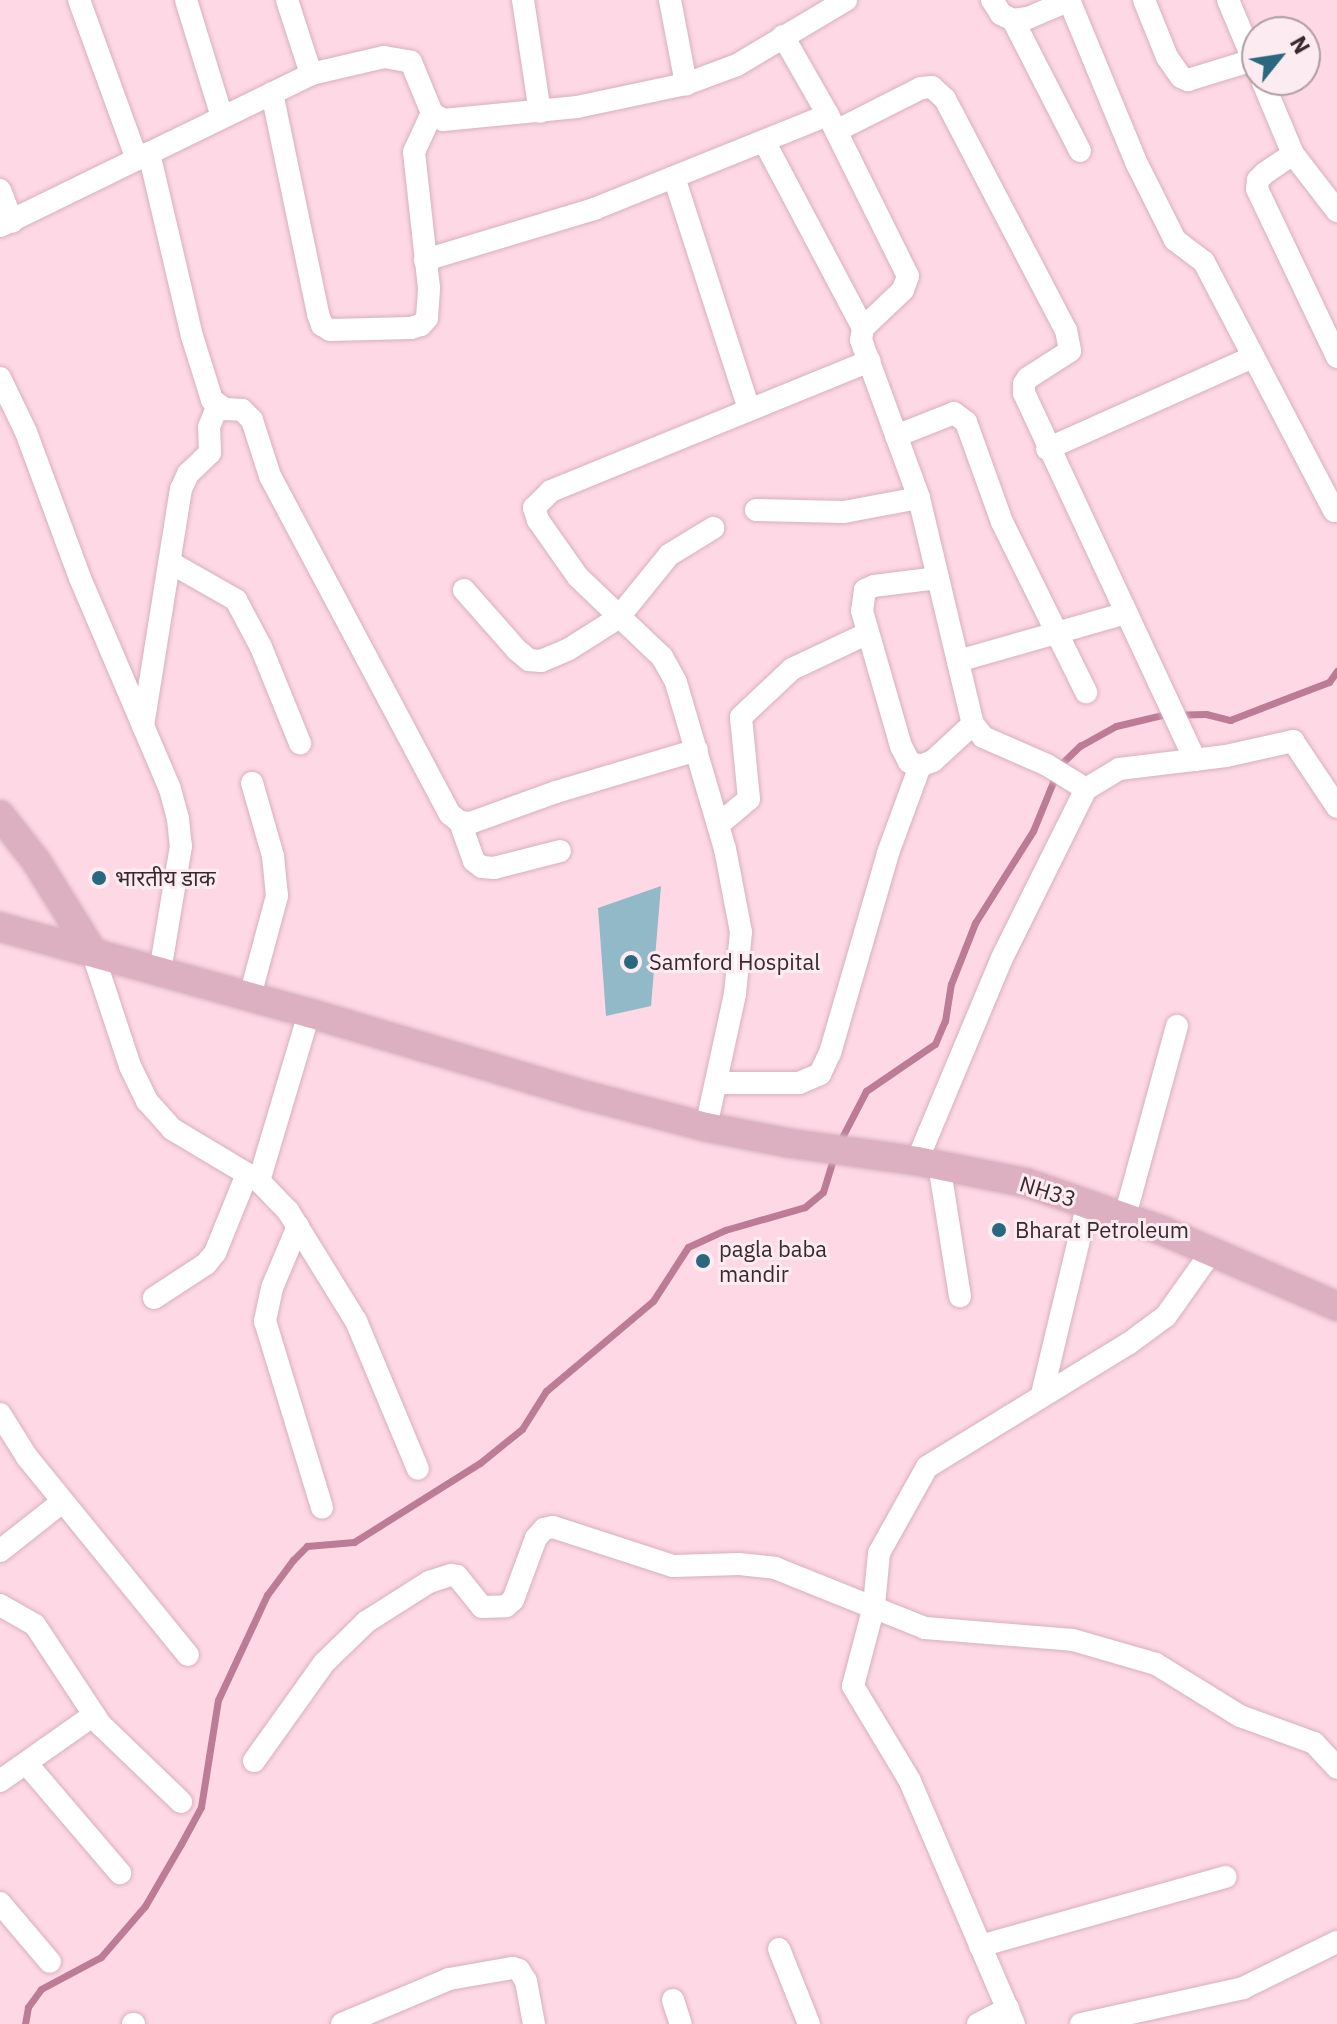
<!DOCTYPE html>
<meta charset="utf-8">
<style>
body{margin:0}
#map{position:relative;width:1337px;height:2024px;overflow:hidden;background:#ffd8e6;font-family:"IBM Plex Sans","Noto Sans Devanagari",sans-serif}
div>[style]{position:absolute}
[style*='--x']{left:calc(var(--x)*1px);top:calc(var(--y)*1px);width:calc(var(--w)*1px);rotate:calc(var(--a)*1deg)}
.stream>*{height:7px;margin:-3.5px;padding:0 3.5px;transform-origin:3.5px;border-radius:3.5px;background:#bc7c96}
.building>*{inset:0;background:#92b9c8}
.roads{filter:drop-shadow(0 0 2px #d6b1be) drop-shadow(0 0 2px #d6b1be)}
.minor>*{height:22px;margin:-11px;padding:0 11px;transform-origin:11px;border-radius:11px;background:#fff}
.major>*{height:28px;margin:-14px;padding:0 14px;transform-origin:14px;border-radius:14px;background:#dcafc1}
.dots>*{width:22px;height:22px;translate:-50% -50%;box-sizing:border-box;border:4px solid #fcecf2;border-radius:50%}
span{translate:-50% -50%;white-space:nowrap;text-align:center;line-height:1.15;-webkit-text-stroke:6px #fcecf2;paint-order:stroke}
.poi-label{font-size:22px;color:#38292e}
.left{translate:0 -50%;text-align:left}
.street-label{font-size:22px;color:#38292e}
.north{position:absolute;left:1241px;top:16px;width:80px;height:80px;box-sizing:border-box;background:#fcecf2;border:2px solid #ae9ea4;border-radius:50%;rotate:60deg;font-size:22px;font-weight:700;line-height:32px;text-align:center;color:#38292e}
.north::after{content:'';display:block;margin:auto;width:28px;height:36px;background:#29687e;clip-path:polygon(50% 0,100% 100%,50% 72%,0 100%)}
</style>
<div id="map">
<div class="stream">
<i style="--x:838;--y:1145;--w:61;--a:-62.6"></i>
<i style="--x:866;--y:1091;--w:83;--a:-34.3"></i>
<i style="--x:935;--y:1044;--w:25;--a:-67"></i>
<i style="--x:945;--y:1021;--w:37;--a:-81"></i>
<i style="--x:951;--y:984;--w:66;--a:-68.5"></i>
<i style="--x:975;--y:923;--w:109;--a:-57.8"></i>
<i style="--x:1033;--y:831;--w:71;--a:-67.8"></i>
<i style="--x:1060;--y:765;--w:28;--a:-44"></i>
<i style="--x:1080;--y:746;--w:41;--a:-29.1"></i>
<i style="--x:1116;--y:726;--w:47;--a:-13.4"></i>
<i style="--x:1162;--y:715;--w:44;--a:-1.3"></i>
<i style="--x:1206;--y:714;--w:25;--a:14"></i>
<i style="--x:1230;--y:720;--w:106;--a:-21"></i>
<i style="--x:1329;--y:682;--w:14;--a:-54"></i>
<i style="--x:25;--y:2024;--w:17;--a:-80"></i>
<i style="--x:28;--y:2007;--w:22;--a:-54"></i>
<i style="--x:41;--y:1989;--w:68;--a:-28.1"></i>
<i style="--x:101;--y:1957;--w:67;--a:-49.2"></i>
<i style="--x:145;--y:1906;--w:72;--a:-59.9"></i>
<i style="--x:181;--y:1844;--w:42;--a:-61.6"></i>
<i style="--x:201;--y:1807;--w:108;--a:-81"></i>
<i style="--x:218;--y:1700;--w:116;--a:-65"></i>
<i style="--x:267;--y:1595;--w:44;--a:-53.4"></i>
<i style="--x:293;--y:1560;--w:20;--a:-45"></i>
<i style="--x:307;--y:1546;--w:47;--a:-4.9"></i>
<i style="--x:354;--y:1542;--w:149;--a:-32.1"></i>
<i style="--x:480;--y:1463;--w:54;--a:-39"></i>
<i style="--x:522;--y:1429;--w:45;--a:-57.7"></i>
<i style="--x:546;--y:1391;--w:140;--a:-40.1"></i>
<i style="--x:653;--y:1301;--w:64;--a:-57.1"></i>
<i style="--x:688;--y:1247;--w:41;--a:-24.7"></i>
<i style="--x:725;--y:1230;--w:83;--a:-16"></i>
<i style="--x:805;--y:1207;--w:23;--a:-40"></i>
<i style="--x:823;--y:1192;--w:37;--a:-73"></i>
</div>
<div class="building">
<i style="clip-path:polygon(661px 886px,651px 1006px,606px 1016px,598px 908px)"></i>
</div>
<div class="roads">
<div class="minor">
<i style="--x:79;--y:0;--w:169;--a:70"></i>
<i style="--x:186;--y:0;--w:122;--a:72.9"></i>
<i style="--x:287;--y:0;--w:78;--a:72"></i>
<i style="--x:523;--y:0;--w:113;--a:81.4"></i>
<i style="--x:670;--y:0;--w:86;--a:79.2"></i>
<i style="--x:992;--y:0;--w:17;--a:57"></i>
<i style="--x:1001;--y:14;--w:13;--a:27"></i>
<i style="--x:1013;--y:20;--w:15;--a:-8"></i>
<i style="--x:1028;--y:18;--w:46;--a:-23.2"></i>
<i style="--x:1069;--y:0;--w:178;--a:67.5"></i>
<i style="--x:1137;--y:164;--w:85;--a:63.4"></i>
<i style="--x:1175;--y:240;--w:36;--a:37"></i>
<i style="--x:1204;--y:262;--w:281;--a:62.4"></i>
<i style="--x:1144;--y:0;--w:61;--a:68"></i>
<i style="--x:1167;--y:57;--w:24;--a:55"></i>
<i style="--x:1181;--y:77;--w:8;--a:23"></i>
<i style="--x:1188;--y:80;--w:68;--a:-17.1"></i>
<i style="--x:1228;--y:0;--w:75;--a:67.2"></i>
<i style="--x:1013;--y:20;--w:147;--a:62.9"></i>
<i style="--x:783;--y:36;--w:91;--a:60.3"></i>
<i style="--x:828;--y:115;--w:180;--a:63.6"></i>
<i style="--x:908;--y:276;--w:15;--a:110"></i>
<i style="--x:903;--y:290;--w:55;--a:136.5"></i>
<i style="--x:863;--y:328;--w:12;--a:99"></i>
<i style="--x:861;--y:340;--w:168;--a:69.8"></i>
<i style="--x:919;--y:498;--w:232;--a:76.6"></i>
<i style="--x:973;--y:724;--w:16;--a:52"></i>
<i style="--x:983;--y:737;--w:70;--a:23.6"></i>
<i style="--x:1047;--y:765;--w:46;--a:31.6"></i>
<i style="--x:1262;--y:80;--w:80;--a:67.3"></i>
<i style="--x:1293;--y:154;--w:72;--a:52.3"></i>
<i style="--x:272;--y:93;--w:226;--a:78.2"></i>
<i style="--x:318;--y:314;--w:12;--a:70"></i>
<i style="--x:322;--y:325;--w:9;--a:32"></i>
<i style="--x:330;--y:330;--w:81;--a:-1.4"></i>
<i style="--x:411;--y:328;--w:10;--a:-17"></i>
<i style="--x:421;--y:325;--w:9;--a:-49"></i>
<i style="--x:427;--y:318;--w:30;--a:-86"></i>
<i style="--x:429;--y:288;--w:137;--a:-96.3"></i>
<i style="--x:414;--y:152;--w:43;--a:-65.2"></i>
<i style="--x:836;--y:131;--w:95;--a:-26.8"></i>
<i style="--x:921;--y:88;--w:11;--a:-5"></i>
<i style="--x:932;--y:87;--w:18;--a:43"></i>
<i style="--x:945;--y:99;--w:261;--a:62.4"></i>
<i style="--x:1066;--y:330;--w:21;--a:79"></i>
<i style="--x:1070;--y:351;--w:50;--a:147.3"></i>
<i style="--x:1028;--y:378;--w:7;--a:124"></i>
<i style="--x:1024;--y:384;--w:9;--a:90"></i>
<i style="--x:1024;--y:393;--w:405;--a:65"></i>
<i style="--x:764;--y:141;--w:212;--a:62.1"></i>
<i style="--x:149;--y:153;--w:188;--a:76.8"></i>
<i style="--x:192;--y:336;--w:67;--a:72.6"></i>
<i style="--x:212;--y:400;--w:16;--a:35"></i>
<i style="--x:225;--y:409;--w:17;--a:3"></i>
<i style="--x:242;--y:410;--w:14;--a:45"></i>
<i style="--x:252;--y:420;--w:59;--a:72.2"></i>
<i style="--x:270;--y:476;--w:383;--a:62"></i>
<i style="--x:450;--y:814;--w:13;--a:39"></i>
<i style="--x:460;--y:822;--w:10;--a:6"></i>
<i style="--x:470;--y:823;--w:91;--a:-19.8"></i>
<i style="--x:556;--y:792;--w:147;--a:-16.6"></i>
<i style="--x:1293;--y:154;--w:34;--a:146"></i>
<i style="--x:1265;--y:173;--w:10;--a:135"></i>
<i style="--x:1258;--y:180;--w:9;--a:96"></i>
<i style="--x:1257;--y:189;--w:186;--a:64.5"></i>
<i style="--x:674;--y:177;--w:244;--a:72.1"></i>
<i style="--x:0;--y:190;--w:34;--a:69"></i>
<i style="--x:0;--y:226;--w:346;--a:-26"></i>
<i style="--x:311;--y:74;--w:75;--a:-13.1"></i>
<i style="--x:384;--y:57;--w:27;--a:10"></i>
<i style="--x:411;--y:62;--w:55;--a:67.6"></i>
<i style="--x:432;--y:113;--w:13;--a:32"></i>
<i style="--x:443;--y:120;--w:135;--a:-5.5"></i>
<i style="--x:577;--y:107;--w:111;--a:-11.9"></i>
<i style="--x:686;--y:84;--w:54;--a:-20.4"></i>
<i style="--x:737;--y:65;--w:127;--a:-30.8"></i>
<i style="--x:425;--y:260;--w:177;--a:-16.8"></i>
<i style="--x:594;--y:209;--w:252;--a:-21.9"></i>
<i style="--x:0;--y:378;--w:60;--a:64.3"></i>
<i style="--x:26;--y:432;--w:156;--a:69.7"></i>
<i style="--x:80;--y:578;--w:229;--a:66.9"></i>
<i style="--x:170;--y:789;--w:31;--a:75"></i>
<i style="--x:178;--y:819;--w:27;--a:84"></i>
<i style="--x:181;--y:846;--w:127;--a:99.5"></i>
<i style="--x:896;--y:436;--w:62;--a:-21.6"></i>
<i style="--x:954;--y:413;--w:15;--a:37"></i>
<i style="--x:966;--y:422;--w:106;--a:70.2"></i>
<i style="--x:1002;--y:522;--w:190;--a:63.7"></i>
<i style="--x:1047;--y:449;--w:226;--a:-24.1"></i>
<i style="--x:756;--y:510;--w:88;--a:1.3"></i>
<i style="--x:844;--y:512;--w:76;--a:-10.6"></i>
<i style="--x:171;--y:563;--w:75;--a:29.6"></i>
<i style="--x:236;--y:600;--w:53;--a:62"></i>
<i style="--x:261;--y:647;--w:104;--a:67.9"></i>
<i style="--x:938;--y:578;--w:64;--a:172.9"></i>
<i style="--x:874;--y:586;--w:10;--a:156"></i>
<i style="--x:865;--y:590;--w:21;--a:98"></i>
<i style="--x:862;--y:611;--w:141;--a:73.9"></i>
<i style="--x:901;--y:746;--w:18;--a:63"></i>
<i style="--x:909;--y:762;--w:12;--a:20"></i>
<i style="--x:920;--y:766;--w:14;--a:-21"></i>
<i style="--x:933;--y:761;--w:54;--a:-42.8"></i>
<i style="--x:464;--y:590;--w:80;--a:48.5"></i>
<i style="--x:517;--y:650;--w:16;--a:40"></i>
<i style="--x:529;--y:660;--w:12;--a:5"></i>
<i style="--x:541;--y:661;--w:30;--a:-23"></i>
<i style="--x:569;--y:649;--w:58;--a:-32.3"></i>
<i style="--x:618;--y:618;--w:81;--a:-51"></i>
<i style="--x:669;--y:555;--w:52;--a:-31.5"></i>
<i style="--x:958;--y:661;--w:175;--a:-15.9"></i>
<i style="--x:143;--y:726;--w:240;--a:-80.9"></i>
<i style="--x:181;--y:489;--w:17;--a:-65"></i>
<i style="--x:188;--y:474;--w:30;--a:-44"></i>
<i style="--x:210;--y:453;--w:26;--a:-92"></i>
<i style="--x:209;--y:427;--w:24;--a:-68"></i>
<i style="--x:460;--y:822;--w:41;--a:70.3"></i>
<i style="--x:474;--y:861;--w:10;--a:37"></i>
<i style="--x:482;--y:867;--w:12;--a:5"></i>
<i style="--x:494;--y:868;--w:68;--a:-14.4"></i>
<i style="--x:718;--y:825;--w:40;--a:-40"></i>
<i style="--x:749;--y:799;--w:82;--a:-95.6"></i>
<i style="--x:741;--y:717;--w:70;--a:-43.3"></i>
<i style="--x:792;--y:669;--w:84;--a:-25.3"></i>
<i style="--x:92;--y:951;--w:121;--a:71.7"></i>
<i style="--x:130;--y:1066;--w:39;--a:64"></i>
<i style="--x:147;--y:1101;--w:38;--a:48"></i>
<i style="--x:172;--y:1129;--w:101;--a:30.9"></i>
<i style="--x:259;--y:1181;--w:42;--a:46"></i>
<i style="--x:288;--y:1211;--w:129;--a:58.3"></i>
<i style="--x:356;--y:1321;--w:160;--a:67.3"></i>
<i style="--x:250;--y:996;--w:104;--a:-74.9"></i>
<i style="--x:277;--y:896;--w:40;--a:-95.7"></i>
<i style="--x:273;--y:856;--w:76;--a:-106"></i>
<i style="--x:718;--y:1083;--w:81;--a:0"></i>
<i style="--x:799;--y:1083;--w:23;--a:-23"></i>
<i style="--x:820;--y:1074;--w:23;--a:-65"></i>
<i style="--x:830;--y:1053;--w:208;--a:-73.8"></i>
<i style="--x:888;--y:853;--w:93;--a:-69.8"></i>
<i style="--x:706;--y:1127;--w:136;--a:-77.7"></i>
<i style="--x:735;--y:994;--w:62;--a:-84.5"></i>
<i style="--x:741;--y:932;--w:85;--a:-100.9"></i>
<i style="--x:725;--y:849;--w:174;--a:-106.4"></i>
<i style="--x:676;--y:682;--w:29;--a:-119"></i>
<i style="--x:662;--y:657;--w:116;--a:-136.4"></i>
<i style="--x:578;--y:577;--w:70;--a:-125.1"></i>
<i style="--x:538;--y:520;--w:13;--a:-108"></i>
<i style="--x:534;--y:508;--w:24;--a:-45"></i>
<i style="--x:551;--y:491;--w:344;--a:-22.2"></i>
<i style="--x:917;--y:1161;--w:218;--a:-67.3"></i>
<i style="--x:1001;--y:960;--w:191;--a:-63.6"></i>
<i style="--x:1086;--y:789;--w:39;--a:-31"></i>
<i style="--x:1119;--y:769;--w:108;--a:-6.9"></i>
<i style="--x:1226;--y:756;--w:69;--a:-12.6"></i>
<i style="--x:1293;--y:741;--w:79;--a:56.3"></i>
<i style="--x:939;--y:1164;--w:134;--a:81"></i>
<i style="--x:259;--y:1181;--w:175;--a:-73.4"></i>
<i style="--x:1125;--y:1216;--w:197;--a:-74.7"></i>
<i style="--x:298;--y:1226;--w:67;--a:112.8"></i>
<i style="--x:272;--y:1288;--w:34;--a:102"></i>
<i style="--x:265;--y:1321;--w:195;--a:73"></i>
<i style="--x:154;--y:1298;--w:62;--a:-33.2"></i>
<i style="--x:206;--y:1264;--w:14;--a:-51"></i>
<i style="--x:215;--y:1253;--w:85;--a:-67.9"></i>
<i style="--x:1042;--y:1394;--w:196;--a:-76.5"></i>
<i style="--x:0;--y:1414;--w:51;--a:57.9"></i>
<i style="--x:27;--y:1457;--w:255;--a:50.9"></i>
<i style="--x:0;--y:1551;--w:79;--a:-38.3"></i>
<i style="--x:0;--y:1605;--w:40;--a:29.7"></i>
<i style="--x:35;--y:1625;--w:120;--a:56.6"></i>
<i style="--x:101;--y:1725;--w:111;--a:43.9"></i>
<i style="--x:254;--y:1761;--w:120;--a:-54.5"></i>
<i style="--x:324;--y:1663;--w:59;--a:-44.3"></i>
<i style="--x:366;--y:1622;--w:75;--a:-32.4"></i>
<i style="--x:429;--y:1582;--w:23;--a:-18"></i>
<i style="--x:451;--y:1575;--w:6;--a:9"></i>
<i style="--x:457;--y:1576;--w:40;--a:51"></i>
<i style="--x:482;--y:1607;--w:24;--a:-2"></i>
<i style="--x:506;--y:1606;--w:9;--a:-41"></i>
<i style="--x:513;--y:1600;--w:66;--a:-69.6"></i>
<i style="--x:536;--y:1538;--w:12;--a:-48"></i>
<i style="--x:544;--y:1529;--w:9;--a:-13"></i>
<i style="--x:553;--y:1527;--w:126;--a:18"></i>
<i style="--x:673;--y:1566;--w:66;--a:-1.7"></i>
<i style="--x:739;--y:1564;--w:36;--a:6"></i>
<i style="--x:775;--y:1568;--w:162;--a:21.8"></i>
<i style="--x:925;--y:1628;--w:148;--a:4.6"></i>
<i style="--x:1073;--y:1640;--w:86;--a:16.1"></i>
<i style="--x:1156;--y:1664;--w:99;--a:31.8"></i>
<i style="--x:1240;--y:1716;--w:79;--a:20"></i>
<i style="--x:1314;--y:1743;--w:34;--a:47"></i>
<i style="--x:26;--y:1763;--w:145;--a:49.5"></i>
<i style="--x:0;--y:1781;--w:115;--a:-35.1"></i>
<i style="--x:0;--y:1903;--w:77;--a:49.7"></i>
<i style="--x:980;--y:1946;--w:255;--a:-15.7"></i>
<i style="--x:779;--y:1949;--w:81;--a:68.2"></i>
<i style="--x:673;--y:2000;--w:25;--a:72"></i>
<i style="--x:133;--y:2024;--w:1;--a:0"></i>
<i style="--x:342;--y:2024;--w:116;--a:-22.8"></i>
<i style="--x:449;--y:1979;--w:65;--a:-9.8"></i>
<i style="--x:513;--y:1968;--w:6;--a:18"></i>
<i style="--x:519;--y:1970;--w:13;--a:58"></i>
<i style="--x:526;--y:1981;--w:44;--a:79.5"></i>
<i style="--x:978;--y:2024;--w:34;--a:-27"></i>
<i style="--x:1014;--y:2024;--w:264;--a:-113.2"></i>
<i style="--x:910;--y:1781;--w:111;--a:-121"></i>
<i style="--x:853;--y:1686;--w:83;--a:-75.3"></i>
<i style="--x:874;--y:1606;--w:53;--a:-84.6"></i>
<i style="--x:879;--y:1553;--w:98;--a:-60.8"></i>
<i style="--x:927;--y:1467;--w:236;--a:-31.5"></i>
<i style="--x:1128;--y:1344;--w:47;--a:-36.4"></i>
<i style="--x:1166;--y:1316;--w:80;--a:-54.7"></i>
<i style="--x:1081;--y:2024;--w:166;--a:-12.5"></i>
<i style="--x:1243;--y:1988;--w:105;--a:-26.1"></i>
</div>
<div class="major">
<i style="--x:0;--y:815;--w:58;--a:52"></i>
<i style="--x:36;--y:861;--w:106;--a:58.1"></i>
<i style="--x:0;--y:927;--w:321;--a:15.6"></i>
<i style="--x:309;--y:1013;--w:291;--a:16.6"></i>
<i style="--x:588;--y:1096;--w:122;--a:14.7"></i>
<i style="--x:706;--y:1127;--w:84;--a:11"></i>
<i style="--x:788;--y:1143;--w:130;--a:7.9"></i>
<i style="--x:917;--y:1161;--w:112;--a:11.3"></i>
<i style="--x:1027;--y:1183;--w:142;--a:19.3"></i>
<i style="--x:1161;--y:1230;--w:192;--a:23.4"></i>
</div>
</div>
<div class="dots">
<i style="left:99px;top:878px;background:#29687e"></i>
<i style="left:631px;top:962px;background:#29687e"></i>
<i style="left:999px;top:1230px;background:#29687e"></i>
<i style="left:703px;top:1261px;background:#29687e"></i>
</div>
<div class="poi-label">
<span class="left" style="left:115px;top:878px">भारतीय डाक</span>
<span class="left" style="left:649px;top:962px">Samford Hospital</span>
<span class="left" style="left:1015px;top:1230px">Bharat Petroleum</span>
<span class="left" style="left:719px;top:1261px">pagla baba<br>mandir</span>
</div>
<div class="street-label">
<span style="left:1048px;top:1191px;rotate:17deg">NH33</span>
</div>
<div class="north">N</div>
</div>
